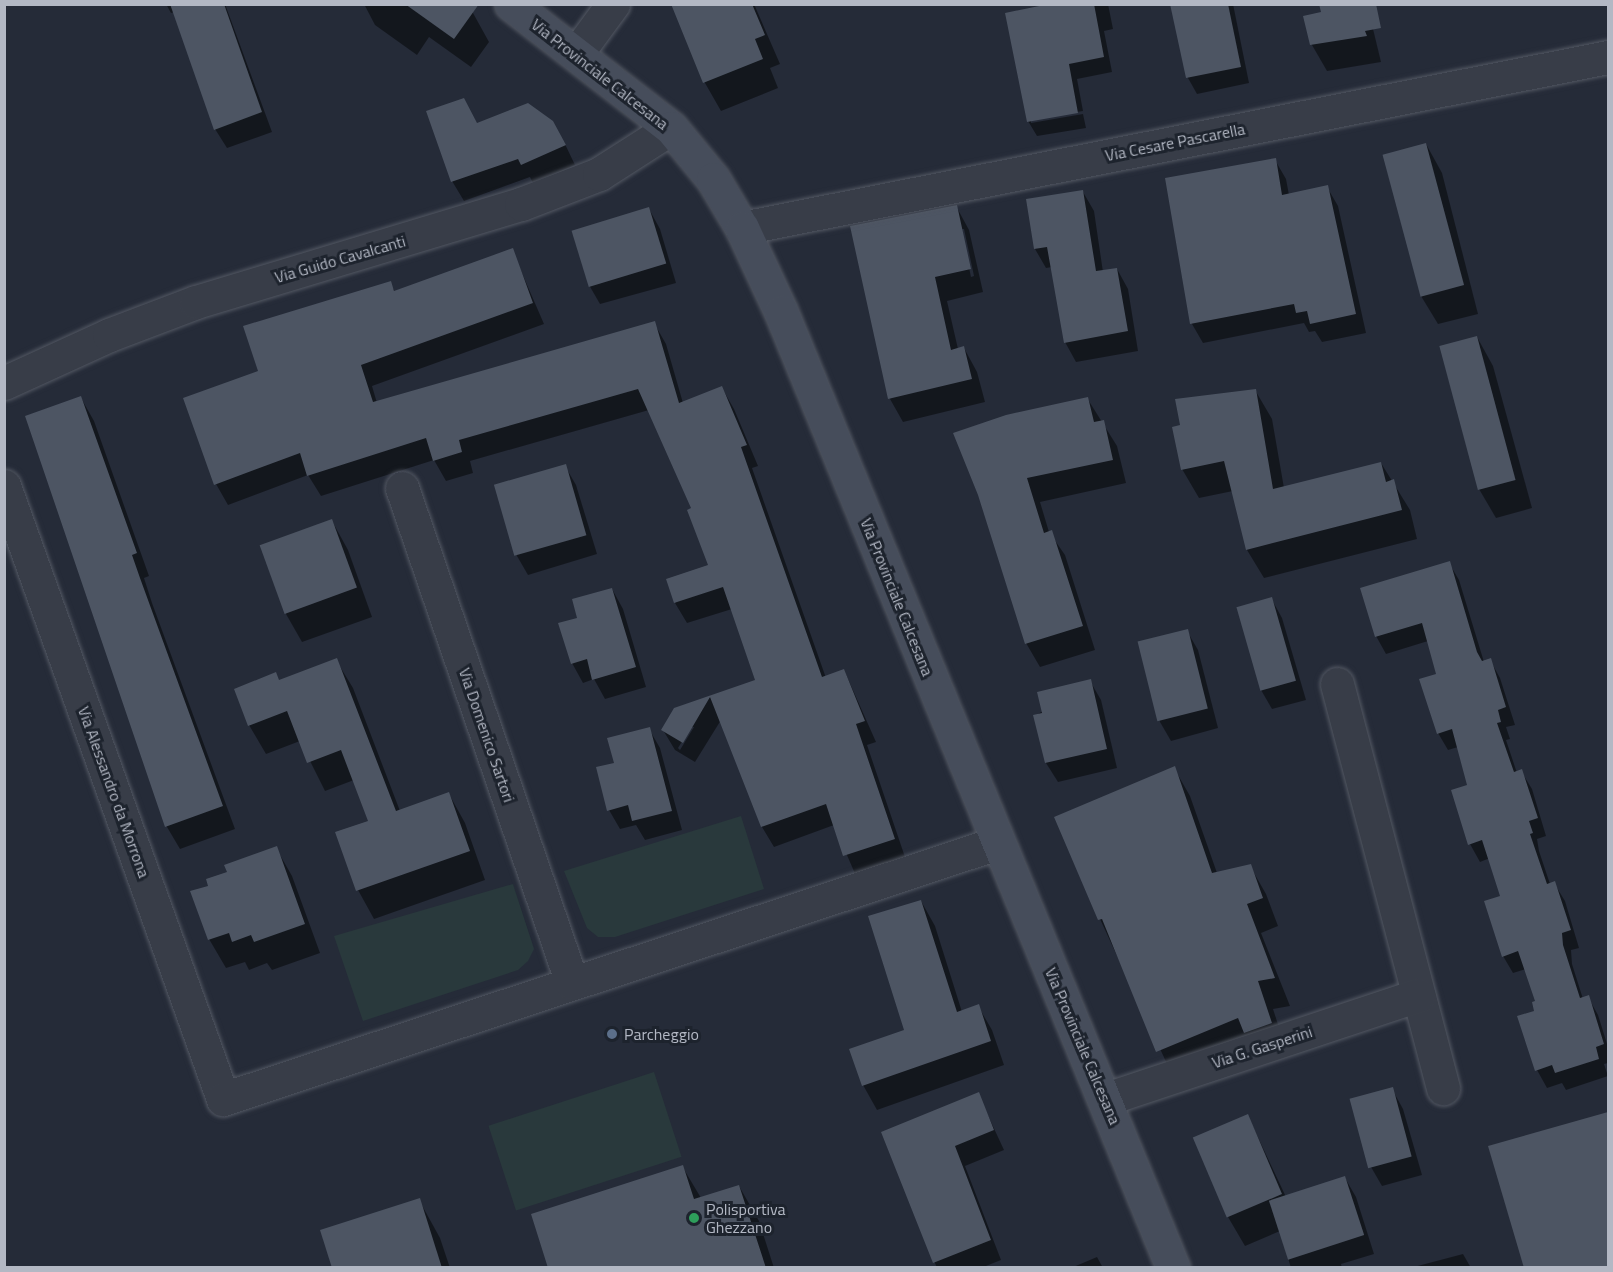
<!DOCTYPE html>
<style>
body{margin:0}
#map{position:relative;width:1613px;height:1272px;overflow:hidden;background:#252b38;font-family:"Titillium Web",sans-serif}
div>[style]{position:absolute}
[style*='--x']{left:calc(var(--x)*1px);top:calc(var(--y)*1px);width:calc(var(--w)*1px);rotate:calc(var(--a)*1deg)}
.green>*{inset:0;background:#29393c;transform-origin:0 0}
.shadow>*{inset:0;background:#0007}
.building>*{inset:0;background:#4d5563;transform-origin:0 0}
.roads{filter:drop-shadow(0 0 2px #535863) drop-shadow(0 0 2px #535863)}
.street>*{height:33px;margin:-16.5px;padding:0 16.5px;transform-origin:16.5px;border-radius:16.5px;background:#383d48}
.secondary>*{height:33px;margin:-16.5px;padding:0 16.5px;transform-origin:16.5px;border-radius:16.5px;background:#464d5b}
.dots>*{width:16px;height:16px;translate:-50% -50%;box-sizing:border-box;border:3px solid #1d232d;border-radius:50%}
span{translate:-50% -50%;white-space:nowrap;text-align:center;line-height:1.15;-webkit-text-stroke:6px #1d232d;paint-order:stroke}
.street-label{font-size:16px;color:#b3b8c4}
.poi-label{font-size:16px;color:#b3b8c4}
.left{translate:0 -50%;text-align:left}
.frame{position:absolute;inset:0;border:6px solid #b3b8c4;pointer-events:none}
</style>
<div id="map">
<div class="green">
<i style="clip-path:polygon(741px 816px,764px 889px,615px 937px,598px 937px,587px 928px,564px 871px)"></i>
<i style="clip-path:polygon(513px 884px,534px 949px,528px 961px,518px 970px,363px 1021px,334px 936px)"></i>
<i style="left:654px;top:1072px;width:89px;height:174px;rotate:72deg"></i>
</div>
<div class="shadow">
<i style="clip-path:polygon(166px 4px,225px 4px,272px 132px,227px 148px,215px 129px,174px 12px,171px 13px)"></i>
<i style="clip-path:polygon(364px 4px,460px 4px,473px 13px,489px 42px,471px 67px,429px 37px,417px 55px,375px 25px)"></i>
<i style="clip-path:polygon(673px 4px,754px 4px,780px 64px,770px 68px,778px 88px,721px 111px,705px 83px)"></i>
<i style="clip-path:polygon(1057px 4px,1108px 4px,1113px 29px,1104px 31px,1112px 72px,1077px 79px,1083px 111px,1031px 119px,1031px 123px,1083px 114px,1086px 128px,1037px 136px,1028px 121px)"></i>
<i style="clip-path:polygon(1178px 4px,1233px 4px,1249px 83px,1197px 94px,1188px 78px)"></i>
<i style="clip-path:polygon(1367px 4px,1381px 62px,1327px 71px,1312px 45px,1305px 17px)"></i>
<i style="clip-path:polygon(477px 125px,564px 142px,575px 165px,533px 183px,530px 177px,464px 201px,452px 181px)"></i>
<i style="clip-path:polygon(1426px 144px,1442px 173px,1478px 314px,1438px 324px,1421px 296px)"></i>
<i style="clip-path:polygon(1275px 160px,1286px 179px,1289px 195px,1327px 187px,1338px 206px,1366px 333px,1322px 342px,1315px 331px,1309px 332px,1304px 323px,1203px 343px,1192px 324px,1167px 180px)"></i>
<i style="clip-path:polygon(1083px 192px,1094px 211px,1103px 272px,1117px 269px,1128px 289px,1138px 351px,1076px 362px,1065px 342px,1052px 267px,1046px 268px,1035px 249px)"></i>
<i style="clip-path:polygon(evenodd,956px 206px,969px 230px,983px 292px,947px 301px,958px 349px,964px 348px,977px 372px,985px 402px,903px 422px,890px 399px,956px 206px,961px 229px,964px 229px,974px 276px,971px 277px,961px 229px)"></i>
<i style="clip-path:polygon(649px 209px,660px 229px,676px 283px,600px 304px,589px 285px)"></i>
<i style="clip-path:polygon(evenodd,512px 250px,544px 324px,372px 386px,377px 403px,654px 323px,666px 344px,683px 403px,722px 388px,734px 409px,758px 466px,752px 468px,826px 678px,844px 670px,876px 742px,867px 745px,906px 860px,856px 876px,834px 825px,774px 847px,762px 827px,721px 720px,695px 762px,675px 750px,663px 730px,675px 710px,757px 681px,732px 609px,687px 623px,675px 603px,710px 566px,693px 509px,649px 410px,470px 461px,473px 473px,446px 481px,434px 460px,321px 496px,308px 475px,228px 505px,216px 484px,260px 372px,390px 283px,395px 292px,512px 250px,691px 727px,694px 727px,680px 750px,678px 748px,691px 727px)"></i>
<i style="clip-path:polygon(1477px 337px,1493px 366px,1532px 508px,1496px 518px,1479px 489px)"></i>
<i style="clip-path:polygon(1255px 390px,1272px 419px,1284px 488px,1381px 463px,1410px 510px,1417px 539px,1264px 578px,1247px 550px,1233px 491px,1199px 498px,1182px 469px,1182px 426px)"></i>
<i style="clip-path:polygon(81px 398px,94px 421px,149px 576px,144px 578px,152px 603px,235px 829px,180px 849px,167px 827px,27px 417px)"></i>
<i style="clip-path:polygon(1087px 398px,1117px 446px,1126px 483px,1040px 502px,1049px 532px,1065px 555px,1095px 650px,1040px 667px,1026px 643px,979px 494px)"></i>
<i style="clip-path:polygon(565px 466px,576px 485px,597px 554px,528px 575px,517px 556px,496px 486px)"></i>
<i style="clip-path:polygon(332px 521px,348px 550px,372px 617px,302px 642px,286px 614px,262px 546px)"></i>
<i style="clip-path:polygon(1449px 563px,1459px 580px,1484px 662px,1490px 660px,1500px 678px,1515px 725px,1506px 727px,1510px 739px,1506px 740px,1517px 773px,1521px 771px,1532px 789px,1546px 836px,1537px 839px,1539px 851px,1550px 884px,1554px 883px,1565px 901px,1579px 948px,1571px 950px,1572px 964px,1583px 999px,1588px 997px,1598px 1015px,1608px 1047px,1608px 1063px,1604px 1064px,1608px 1076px,1566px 1090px,1562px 1083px,1547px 1088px,1537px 1070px,1537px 1002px,1526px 969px,1513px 973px,1503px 956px,1502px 897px,1490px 858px,1480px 862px,1470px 844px,1469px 786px,1458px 747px,1448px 750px,1438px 733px,1438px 675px,1428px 641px,1386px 654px,1376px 636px)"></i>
<i style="clip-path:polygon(612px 589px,623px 609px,646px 687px,605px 699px,594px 679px,583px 683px,572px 663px,579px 619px)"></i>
<i style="clip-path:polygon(1271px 598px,1282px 618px,1306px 700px,1272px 709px,1261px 690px)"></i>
<i style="clip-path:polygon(1187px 631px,1198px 650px,1218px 728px,1171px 741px,1160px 722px,1140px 643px)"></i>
<i style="clip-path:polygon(336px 660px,353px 688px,400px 811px,449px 794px,465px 823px,485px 880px,374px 919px,358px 890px,370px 822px,354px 780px,325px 791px,300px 741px,266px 754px,249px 725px,280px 682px)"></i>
<i style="clip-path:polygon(1090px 681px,1101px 700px,1117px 768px,1058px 782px,1046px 763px,1035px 716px)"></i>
<i style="clip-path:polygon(649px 729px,660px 748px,682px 830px,645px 840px,636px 825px,620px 829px,609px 810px,616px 764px)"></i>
<i style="clip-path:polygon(1174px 768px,1190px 796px,1217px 873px,1250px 866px,1266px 894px,1278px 926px,1261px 933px,1290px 1006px,1273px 1009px,1287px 1052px,1174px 1079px,1100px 919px)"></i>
<i style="clip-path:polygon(276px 848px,292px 876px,320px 953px,272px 970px,267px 963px,249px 970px,245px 962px,226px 968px,209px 939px,209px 887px)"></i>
<i style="clip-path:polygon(921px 901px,935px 926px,962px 1012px,978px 1006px,992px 1030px,1004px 1065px,877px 1110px,863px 1085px,906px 1031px)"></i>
<i style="clip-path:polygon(1392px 1089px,1403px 1109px,1422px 1175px,1382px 1186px,1371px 1167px,1352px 1101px)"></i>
<i style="clip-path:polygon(978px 1094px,1004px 1150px,965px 1166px,1001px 1260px,981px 1268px,937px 1268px,883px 1133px)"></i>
<i style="clip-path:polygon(1606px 1115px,1608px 1268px,1525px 1268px)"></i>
<i style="clip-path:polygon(1248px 1116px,1286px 1197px,1345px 1178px,1356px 1197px,1374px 1254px,1341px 1264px,1342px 1268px,1291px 1268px,1280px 1231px,1245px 1246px,1228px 1217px)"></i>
<i style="clip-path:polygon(682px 1166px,701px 1198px,739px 1186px,759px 1221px,774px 1268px,550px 1268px)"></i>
<i style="clip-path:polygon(419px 1200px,440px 1238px,450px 1268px,333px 1268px)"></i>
<i style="clip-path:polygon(1463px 1254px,1471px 1268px,1410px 1268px)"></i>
<i style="clip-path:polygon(1097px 1257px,1103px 1268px,1071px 1268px)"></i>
</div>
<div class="building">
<i style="clip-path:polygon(170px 4px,224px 4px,262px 112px,214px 130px)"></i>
<i style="clip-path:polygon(405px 4px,479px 4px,454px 39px)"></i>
<i style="clip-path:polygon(671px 4px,752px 4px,765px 35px,755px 39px,763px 59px,703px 83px)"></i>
<i style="clip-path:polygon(1049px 4px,1094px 4px,1104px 57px,1069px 64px,1078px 113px,1027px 122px,1005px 13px)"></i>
<i style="clip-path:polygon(1170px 4px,1228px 4px,1241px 67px,1186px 78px)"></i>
<i style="clip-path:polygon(1319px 4px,1376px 4px,1381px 28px,1365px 31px,1367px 36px,1310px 45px,1303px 16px,1321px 12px)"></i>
<i style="clip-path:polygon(464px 98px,477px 123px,528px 103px,553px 121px,566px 145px,521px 165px,518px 159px,451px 182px,426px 111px)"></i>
<i style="left:1426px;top:143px;width:147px;height:45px;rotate:75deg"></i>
<i style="clip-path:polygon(1276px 158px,1282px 195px,1328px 185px,1356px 314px,1310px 324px,1307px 311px,1296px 313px,1294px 304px,1190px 324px,1165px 178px)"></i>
<i style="clip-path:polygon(1083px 190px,1096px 271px,1117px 268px,1128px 331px,1064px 343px,1047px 247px,1034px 249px,1026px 199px)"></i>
<i style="clip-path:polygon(957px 205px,971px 269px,935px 277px,951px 350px,964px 346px,972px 379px,888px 399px,850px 226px)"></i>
<i style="left:649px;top:207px;width:59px;height:81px;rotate:73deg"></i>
<i style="clip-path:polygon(513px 248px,533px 303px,361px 365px,373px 402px,655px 321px,679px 403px,722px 386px,747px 445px,741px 447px,822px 677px,844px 669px,865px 721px,856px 724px,895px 839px,843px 856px,826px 804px,761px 827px,710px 697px,683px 743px,661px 730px,674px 708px,755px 680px,723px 587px,674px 603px,666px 579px,708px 565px,687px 510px,691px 508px,638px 389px,459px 440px,462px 452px,433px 461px,426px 438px,307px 476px,300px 453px,214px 485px,183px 398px,258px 371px,243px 326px,391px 281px,394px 291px)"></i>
<i style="left:1477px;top:336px;width:149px;height:39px;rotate:75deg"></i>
<i style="clip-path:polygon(1256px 389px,1273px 489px,1381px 462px,1386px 482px,1394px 479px,1402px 510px,1246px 550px,1224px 461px,1181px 470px,1172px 427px,1180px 425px,1175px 399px)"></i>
<i style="clip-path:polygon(81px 396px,137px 553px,132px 555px,140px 578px,223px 806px,165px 827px,25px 416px)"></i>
<i style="clip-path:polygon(1088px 397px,1094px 422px,1104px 420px,1113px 460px,1027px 478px,1044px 533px,1052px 530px,1083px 626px,1025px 644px,978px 495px,953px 433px,1006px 415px)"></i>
<i style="left:566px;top:464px;width:74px;height:75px;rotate:74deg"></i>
<i style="left:332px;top:519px;width:73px;height:77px;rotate:70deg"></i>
<i style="clip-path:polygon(1450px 561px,1477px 652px,1482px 661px,1491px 658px,1506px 707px,1498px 710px,1501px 722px,1497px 723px,1514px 772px,1522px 769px,1538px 818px,1529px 821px,1533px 833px,1530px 834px,1547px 884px,1555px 881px,1571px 930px,1562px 933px,1563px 945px,1580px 998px,1589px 995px,1604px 1044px,1596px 1047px,1599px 1059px,1555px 1073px,1552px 1065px,1535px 1071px,1517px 1016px,1534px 1011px,1532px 1002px,1535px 1001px,1518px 951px,1502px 957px,1484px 901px,1500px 896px,1482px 840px,1468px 845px,1451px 790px,1467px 785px,1452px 729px,1437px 734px,1419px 679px,1436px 674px,1422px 623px,1375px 637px,1360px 588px)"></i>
<i style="clip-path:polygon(612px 588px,636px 667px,592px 680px,587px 659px,571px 664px,558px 623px,577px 618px,572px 599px)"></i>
<i style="left:1272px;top:597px;width:87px;height:37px;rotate:74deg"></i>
<i style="left:1188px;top:629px;width:82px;height:52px;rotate:76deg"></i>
<i style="clip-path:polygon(337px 658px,396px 811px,449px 792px,470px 851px,356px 891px,335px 832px,368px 821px,341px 750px,307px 763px,287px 711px,248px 726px,234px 689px,276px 672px,279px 680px)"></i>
<i style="clip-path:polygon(1091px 679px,1107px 749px,1045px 763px,1033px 715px,1042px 713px,1037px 692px)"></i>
<i style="clip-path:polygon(650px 727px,672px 811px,632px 821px,628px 805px,607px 811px,596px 767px,614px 763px,607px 738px)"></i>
<i style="clip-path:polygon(1175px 766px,1212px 873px,1251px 864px,1263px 898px,1247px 904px,1275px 978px,1258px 981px,1272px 1023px,1244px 1033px,1238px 1018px,1156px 1052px,1102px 919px,1098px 920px,1054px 817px)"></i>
<i style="clip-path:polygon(277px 846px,305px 924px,254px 942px,251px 935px,232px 942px,229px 933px,208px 940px,190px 891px,208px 886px,206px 879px,227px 872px,224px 865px)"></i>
<i style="clip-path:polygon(921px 900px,957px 1012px,979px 1004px,991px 1041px,862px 1086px,849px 1049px,904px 1030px,868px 916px)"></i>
<i style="left:1393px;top:1087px;width:72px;height:45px;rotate:75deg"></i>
<i style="clip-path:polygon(979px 1092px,994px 1130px,955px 1146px,991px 1240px,933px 1263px,881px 1132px)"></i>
<i style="clip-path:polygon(1608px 1112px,1608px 1268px,1524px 1268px,1488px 1146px)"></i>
<i style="left:1248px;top:1114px;width:87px;height:60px;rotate:67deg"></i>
<i style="clip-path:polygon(683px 1165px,694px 1199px,739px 1185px,766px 1268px,548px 1268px,531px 1214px)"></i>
<i style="left:1345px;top:1176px;width:62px;height:80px;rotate:72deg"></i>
<i style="clip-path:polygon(420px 1198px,442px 1268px,332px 1268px,320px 1230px)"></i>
</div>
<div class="roads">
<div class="street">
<i style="--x:577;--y:53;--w:61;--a:-53.7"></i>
<i style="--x:742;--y:228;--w:883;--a:-11.17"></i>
<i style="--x:4;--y:383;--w:115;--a:-24.6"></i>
<i style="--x:109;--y:335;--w:93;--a:-20.8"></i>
<i style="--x:196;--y:302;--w:339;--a:-16.8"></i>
<i style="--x:521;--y:204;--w:84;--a:-21"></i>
<i style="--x:599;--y:174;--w:85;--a:-32.6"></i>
<i style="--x:4;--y:486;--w:651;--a:70.34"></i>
<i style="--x:223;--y:1099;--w:815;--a:-18.3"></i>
<i style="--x:402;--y:488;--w:523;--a:71.05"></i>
<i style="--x:1337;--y:684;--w:418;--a:75.3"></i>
<i style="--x:1106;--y:1099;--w:329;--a:-18.4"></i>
</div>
<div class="secondary">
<i style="--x:511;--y:4;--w:202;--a:37.8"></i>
<i style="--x:671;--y:128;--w:66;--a:50.5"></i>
<i style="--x:713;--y:179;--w:57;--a:59.4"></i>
<i style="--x:742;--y:228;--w:93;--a:65.1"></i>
<i style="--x:781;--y:312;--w:1033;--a:67.7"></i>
</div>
</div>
<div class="dots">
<i style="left:612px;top:1034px;background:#5c6f8a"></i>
<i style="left:694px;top:1218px;background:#2e9e5b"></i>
</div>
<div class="street-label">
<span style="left:600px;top:74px;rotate:38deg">Via Provinciale Calcesana</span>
<span style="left:1175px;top:142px;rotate:-11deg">Via Cesare Pascarella</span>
<span style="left:340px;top:259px;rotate:-16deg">Via Guido Cavalcanti</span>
<span style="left:897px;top:597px;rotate:68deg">Via Provinciale Calcesana</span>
<span style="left:487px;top:735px;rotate:71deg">Via Domenico Sartori</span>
<span style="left:114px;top:792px;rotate:70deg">Via Alessandro da Morrona</span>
<span style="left:1083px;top:1046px;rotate:67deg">Via Provinciale Calcesana</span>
<span style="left:1262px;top:1047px;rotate:-18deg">Via G. Gasperini</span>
</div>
<div class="poi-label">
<span class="left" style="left:624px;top:1034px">Parcheggio</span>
<span class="left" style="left:706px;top:1218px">Polisportiva<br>Ghezzano</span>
</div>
<div class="frame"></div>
</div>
